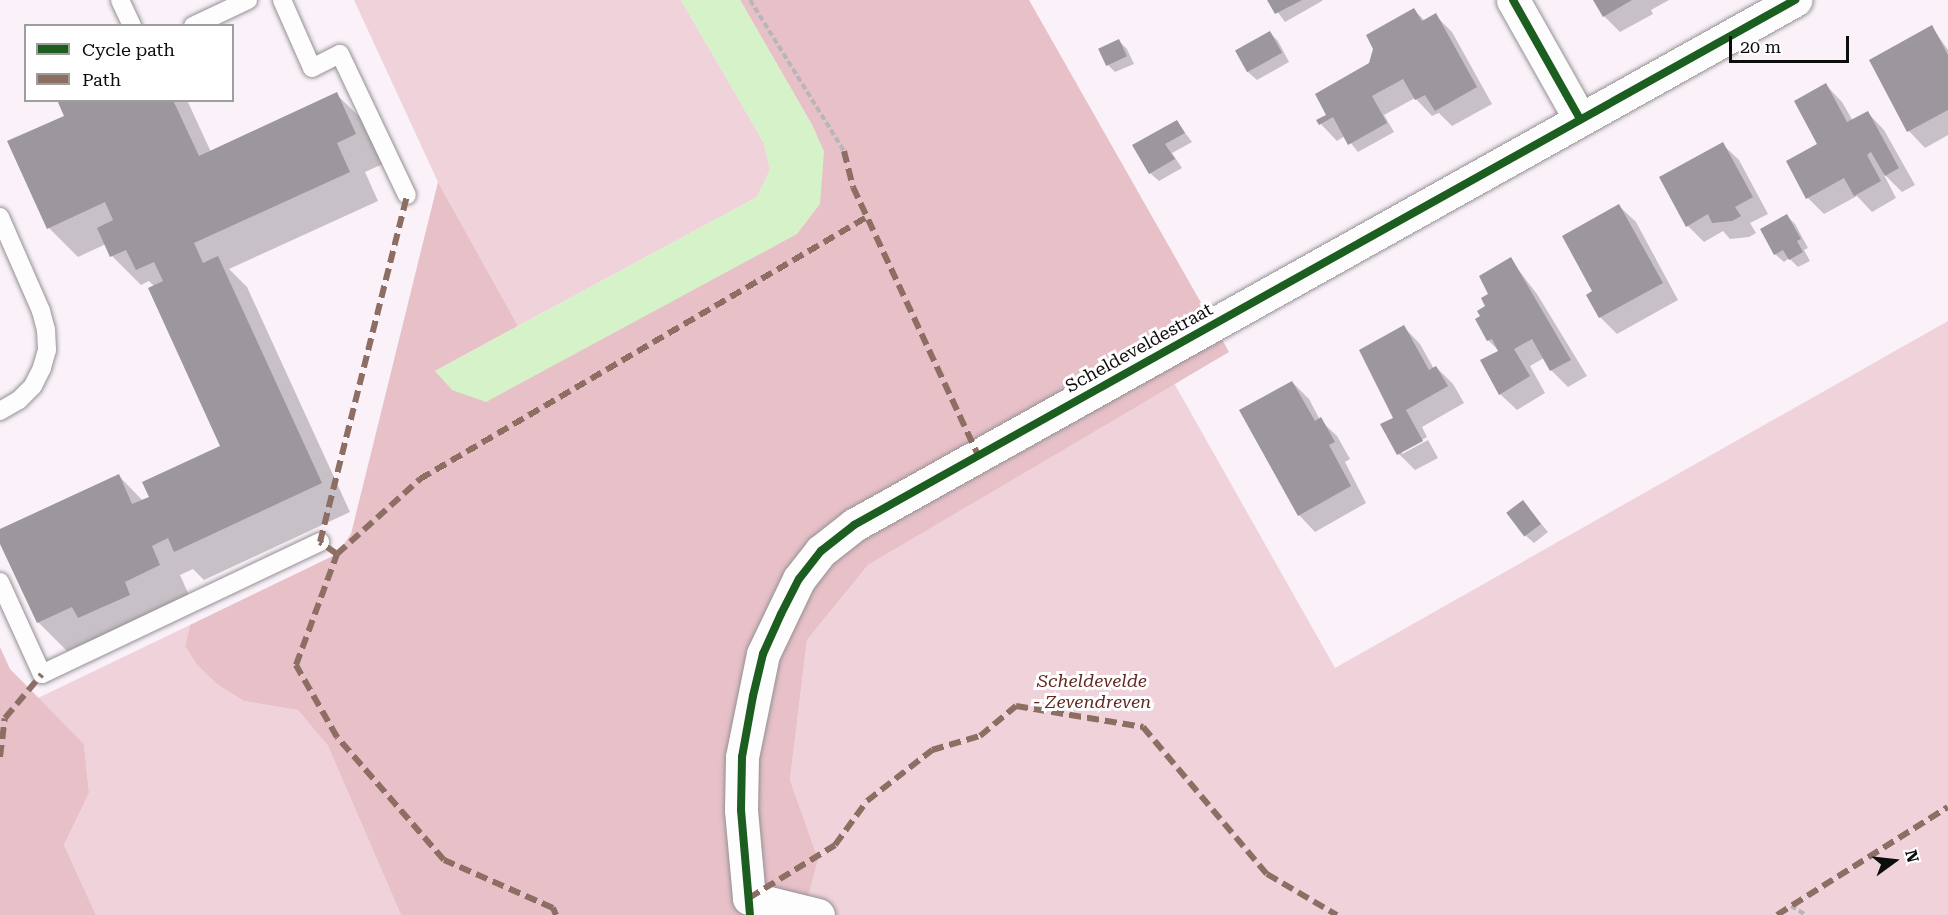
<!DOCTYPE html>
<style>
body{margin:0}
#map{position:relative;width:1948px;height:915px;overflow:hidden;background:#faf1f9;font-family:"Roboto Serif",serif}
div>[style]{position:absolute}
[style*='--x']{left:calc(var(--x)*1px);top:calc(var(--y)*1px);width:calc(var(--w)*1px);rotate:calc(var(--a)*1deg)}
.green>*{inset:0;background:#f0d2da}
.forest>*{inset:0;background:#e7c0c8}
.water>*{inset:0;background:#d6f2c9}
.shadow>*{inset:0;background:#0003}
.building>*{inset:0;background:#9c979d;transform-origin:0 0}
.path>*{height:4px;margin-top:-2px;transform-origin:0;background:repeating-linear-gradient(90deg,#b8b6b8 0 6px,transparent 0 9px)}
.roads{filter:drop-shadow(0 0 2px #949093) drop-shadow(0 0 2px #949093)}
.lane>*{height:18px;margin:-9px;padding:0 9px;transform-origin:9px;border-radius:9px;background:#fefdfe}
.street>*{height:33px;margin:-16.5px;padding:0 16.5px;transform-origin:16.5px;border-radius:16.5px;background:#fefdfe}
.quiet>*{height:6px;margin-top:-3px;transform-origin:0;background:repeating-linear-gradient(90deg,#8d6e63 0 12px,transparent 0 18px)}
.cycleway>*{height:8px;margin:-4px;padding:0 4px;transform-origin:4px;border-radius:4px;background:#1b5e20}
span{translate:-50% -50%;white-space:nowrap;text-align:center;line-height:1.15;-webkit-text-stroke:6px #fff;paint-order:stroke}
.street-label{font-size:18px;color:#0d0d0d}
.park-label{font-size:18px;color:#622820;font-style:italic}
.legend{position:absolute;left:24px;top:24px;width:210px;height:78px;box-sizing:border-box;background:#fff;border:2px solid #9e9e9e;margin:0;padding:8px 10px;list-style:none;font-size:18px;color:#0d0d0d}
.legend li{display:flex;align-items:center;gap:12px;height:30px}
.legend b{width:30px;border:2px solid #9e9e9e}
.north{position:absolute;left:1864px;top:831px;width:60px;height:60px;-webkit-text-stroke:4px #fff;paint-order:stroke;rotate:75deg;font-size:16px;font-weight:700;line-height:24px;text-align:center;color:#0d0d0d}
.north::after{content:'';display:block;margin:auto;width:21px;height:27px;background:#0d0d0d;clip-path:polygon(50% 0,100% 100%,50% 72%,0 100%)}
.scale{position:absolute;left:1729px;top:36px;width:120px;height:27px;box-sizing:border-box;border:3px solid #0d0d0d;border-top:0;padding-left:8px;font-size:18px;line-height:21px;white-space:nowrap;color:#0d0d0d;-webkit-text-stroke:4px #fff;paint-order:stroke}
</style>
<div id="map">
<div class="green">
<i style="clip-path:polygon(354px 0,681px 0,764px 143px,770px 170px,757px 197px,518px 326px,438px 182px)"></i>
<i style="clip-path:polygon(1948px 321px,1948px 915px,790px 915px,818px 859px,790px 780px,807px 640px,868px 565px,1174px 383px,1335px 668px)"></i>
<i style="clip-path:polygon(190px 625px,185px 646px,197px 665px,218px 685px,244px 701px,298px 710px,328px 746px,401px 915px,96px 915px,64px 845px,89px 793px,84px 744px,38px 698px)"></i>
</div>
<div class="forest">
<i style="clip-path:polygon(740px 0,1029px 0,1229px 352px,868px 565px,807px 640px,790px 780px,818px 859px,808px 896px,790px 915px,401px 915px,328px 746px,298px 710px,244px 701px,218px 685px,197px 665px,185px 646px,190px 625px,337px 554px,351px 534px,438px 182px,518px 326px,435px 371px,486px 402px,824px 152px,812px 125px)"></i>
<i style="clip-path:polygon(0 647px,10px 669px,84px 744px,89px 793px,64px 845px,96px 915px,0 915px)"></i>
</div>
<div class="water">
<i style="clip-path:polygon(681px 0,740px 0,812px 125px,824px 152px,820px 204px,797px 234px,486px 402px,452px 390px,435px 371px,757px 197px,770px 170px,764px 143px)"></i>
</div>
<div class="shadow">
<i style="clip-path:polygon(1269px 0,1322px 0,1322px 1px,1285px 22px)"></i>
<i style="clip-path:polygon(1595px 0,1669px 0,1651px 10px,1653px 14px,1620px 32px,1604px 16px)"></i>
<i style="clip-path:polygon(1414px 10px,1425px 21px,1435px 15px,1452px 32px,1492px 104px,1452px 126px,1439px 113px,1432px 116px,1415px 98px,1384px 115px,1394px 132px,1358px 152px,1345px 136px,1337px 141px,1318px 121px,1328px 115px)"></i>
<i style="clip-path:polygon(1932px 27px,1948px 50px,1948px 135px,1925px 148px,1909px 131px)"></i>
<i style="clip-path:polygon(1270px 33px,1278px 41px,1289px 62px,1257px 80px,1248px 72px)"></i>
<i style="clip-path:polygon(1119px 41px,1127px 49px,1134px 64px,1115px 72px,1107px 64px)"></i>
<i style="clip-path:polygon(1826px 85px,1842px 102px,1853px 121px,1868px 113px,1884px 130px,1915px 185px,1902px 192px,1883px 173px,1896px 198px,1872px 212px,1857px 196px,1824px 214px,1808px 198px,1819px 144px)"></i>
<i style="clip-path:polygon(336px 94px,366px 123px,385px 163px,365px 172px,378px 201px,229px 269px,247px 287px,350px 512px,204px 580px,193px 569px,180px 575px,189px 595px,108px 647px,99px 637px,67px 651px,38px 622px,0 540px,0 530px,119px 476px,143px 501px,222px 446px,154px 286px,149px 281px,141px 285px,112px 256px,106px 244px,78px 257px,49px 228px,66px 117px,62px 100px,187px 100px,211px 152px)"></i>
<i style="clip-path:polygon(1177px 122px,1192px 142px,1172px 153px,1182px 168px,1159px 181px,1150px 173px,1134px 145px)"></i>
<i style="clip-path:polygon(1722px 144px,1739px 160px,1768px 214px,1750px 223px,1756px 233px,1749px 237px,1730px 239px,1723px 231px,1704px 242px,1688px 226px)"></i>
<i style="clip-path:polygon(1619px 206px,1636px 222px,1678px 300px,1617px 334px,1600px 317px,1594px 292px)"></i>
<i style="clip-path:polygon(1787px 216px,1795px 224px,1808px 248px,1804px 250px,1810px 261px,1798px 267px,1789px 258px,1784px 262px,1775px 254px)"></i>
<i style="clip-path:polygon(1510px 259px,1537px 294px,1587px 376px,1568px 387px,1551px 370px,1544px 358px,1530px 366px,1545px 393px,1517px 410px,1500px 394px,1499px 351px,1488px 340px,1482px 316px)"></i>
<i style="clip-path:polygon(1404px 327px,1420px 344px,1434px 369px,1436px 367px,1453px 384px,1464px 403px,1422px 427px,1427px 437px,1402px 451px,1402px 454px,1428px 440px,1438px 458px,1415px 470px,1399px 454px)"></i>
<i style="clip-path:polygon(1292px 382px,1309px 399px,1320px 420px,1337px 436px,1350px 459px,1345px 462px,1366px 503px,1315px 532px,1299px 515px)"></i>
<i style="clip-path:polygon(1523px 502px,1548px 532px,1534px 543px,1525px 535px)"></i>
</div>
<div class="building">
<i style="clip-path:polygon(1267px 0,1302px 0,1275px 14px)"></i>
<i style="clip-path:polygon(1593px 0,1632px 0,1603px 17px)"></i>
<i style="clip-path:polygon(1414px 8px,1422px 21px,1436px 13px,1477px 87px,1435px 111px,1425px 95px,1415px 100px,1403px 79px,1372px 96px,1387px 123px,1348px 145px,1333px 117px,1319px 125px,1316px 120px,1326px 115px,1315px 94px,1369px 63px,1373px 49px,1366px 35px)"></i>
<i style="clip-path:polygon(1932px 25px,1948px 55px,1948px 110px,1907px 132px,1869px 60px)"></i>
<i style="left:1270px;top:31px;width:25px;height:40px;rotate:61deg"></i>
<i style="left:1119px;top:39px;width:19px;height:23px;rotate:65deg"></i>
<i style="clip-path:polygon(1826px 83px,1847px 122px,1868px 111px,1899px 168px,1885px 176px,1871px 152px,1867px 155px,1881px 181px,1854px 196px,1844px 178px,1806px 199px,1786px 161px,1817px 144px,1794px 101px)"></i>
<i style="clip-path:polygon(337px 92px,356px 134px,337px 143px,350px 172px,194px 243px,203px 263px,218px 256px,322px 483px,174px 552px,168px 538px,152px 546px,160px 565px,125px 582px,130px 595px,78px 618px,72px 607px,37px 623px,0 544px,0 529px,119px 474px,132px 504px,149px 497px,142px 482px,220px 446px,148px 288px,163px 281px,154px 262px,136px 270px,126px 250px,110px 257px,97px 228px,113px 220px,105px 202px,47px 229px,7px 141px,64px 116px,57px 100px,173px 100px,199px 156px)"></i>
<i style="clip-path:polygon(1177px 120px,1185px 133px,1165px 144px,1175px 159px,1149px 174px,1132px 145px)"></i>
<i style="clip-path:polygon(1723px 142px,1753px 197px,1735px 207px,1741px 216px,1732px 221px,1712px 223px,1708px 214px,1686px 227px,1659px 177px)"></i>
<i style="clip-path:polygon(1619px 204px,1663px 283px,1599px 318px,1586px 295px,1592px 291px,1562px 236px)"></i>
<i style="clip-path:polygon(1787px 214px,1801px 239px,1797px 241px,1803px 252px,1789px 260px,1783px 250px,1774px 255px,1760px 229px)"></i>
<i style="clip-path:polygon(1511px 257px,1571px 360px,1550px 371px,1532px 339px,1514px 349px,1530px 376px,1499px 395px,1480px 360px,1498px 351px,1492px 339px,1487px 341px,1475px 319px,1480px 316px,1477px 311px,1485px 306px,1481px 298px,1488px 294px,1479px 276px)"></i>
<i style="clip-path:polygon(1404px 325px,1429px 370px,1436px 366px,1448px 386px,1406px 410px,1423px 441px,1397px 455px,1380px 424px,1393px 418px,1359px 350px)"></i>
<i style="clip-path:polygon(1292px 381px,1315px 421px,1321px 417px,1335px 442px,1329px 445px,1351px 486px,1298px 516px,1239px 410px)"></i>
<i style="left:1523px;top:500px;width:30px;height:21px;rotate:53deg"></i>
</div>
<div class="path">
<i style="--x:750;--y:0;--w:178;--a:58.1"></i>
<i style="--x:1791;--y:906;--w:17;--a:31"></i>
</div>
<div class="roads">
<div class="lane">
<i style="--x:120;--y:0;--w:29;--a:65"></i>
<i style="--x:282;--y:0;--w:74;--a:66.2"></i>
<i style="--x:312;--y:68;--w:31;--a:-27"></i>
<i style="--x:340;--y:54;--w:156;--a:64.6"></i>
<i style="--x:193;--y:26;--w:61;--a:-25.3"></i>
<i style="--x:0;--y:217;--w:103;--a:66.4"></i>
<i style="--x:41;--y:311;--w:20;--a:75"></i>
<i style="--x:46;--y:330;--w:20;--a:87"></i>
<i style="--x:47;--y:350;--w:19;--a:106"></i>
<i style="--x:42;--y:368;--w:20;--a:117"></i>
<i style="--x:33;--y:386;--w:20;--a:135"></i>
<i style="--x:19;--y:400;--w:22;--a:150"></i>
<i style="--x:0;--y:582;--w:101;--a:65.5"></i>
<i style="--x:42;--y:674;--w:308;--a:-25.4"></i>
</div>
<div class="street">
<i style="--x:1513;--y:0;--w:137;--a:60.6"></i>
<i style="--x:818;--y:915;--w:71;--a:-166.2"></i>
<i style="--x:749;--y:898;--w:88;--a:-95.2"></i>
<i style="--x:741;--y:810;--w:53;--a:-88.9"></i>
<i style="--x:742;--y:757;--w:105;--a:-78.5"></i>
<i style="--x:763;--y:654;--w:83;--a:-64.4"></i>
<i style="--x:799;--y:579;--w:36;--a:-52"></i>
<i style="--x:821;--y:551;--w:42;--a:-38.2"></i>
<i style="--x:854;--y:525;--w:1078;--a:-29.16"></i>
</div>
</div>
<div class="quiet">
<i style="--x:844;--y:151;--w:37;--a:76"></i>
<i style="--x:853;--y:187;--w:296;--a:65"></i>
<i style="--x:337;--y:554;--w:21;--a:-145"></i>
<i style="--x:320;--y:542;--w:358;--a:-75.9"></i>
<i style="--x:0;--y:757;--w:39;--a:-83"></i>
<i style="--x:5;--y:718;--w:57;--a:-49.9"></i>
<i style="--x:749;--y:903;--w:5;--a:-90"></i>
<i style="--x:749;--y:898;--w:101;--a:-31.6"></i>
<i style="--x:835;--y:845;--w:54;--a:-54"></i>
<i style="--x:867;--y:801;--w:83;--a:-38.1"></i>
<i style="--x:932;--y:750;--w:50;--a:-16.3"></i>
<i style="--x:980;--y:736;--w:47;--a:-39.8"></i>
<i style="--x:1016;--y:706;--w:129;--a:9.4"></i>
<i style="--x:1143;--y:727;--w:192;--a:49.9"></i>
<i style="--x:1267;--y:874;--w:81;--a:30.4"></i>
<i style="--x:556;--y:915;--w:8;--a:-113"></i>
<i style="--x:553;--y:908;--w:119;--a:-156.2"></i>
<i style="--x:444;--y:860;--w:163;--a:-131"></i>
<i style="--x:337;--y:737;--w:83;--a:-119.7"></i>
<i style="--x:296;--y:665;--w:118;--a:-69.7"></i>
<i style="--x:337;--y:554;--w:112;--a:-42.1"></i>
<i style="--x:420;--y:479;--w:518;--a:-30.38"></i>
<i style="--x:1777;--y:915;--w:202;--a:-32.3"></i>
</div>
<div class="cycleway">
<i style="--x:1513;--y:0;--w:137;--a:60.6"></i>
<i style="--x:750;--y:915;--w:105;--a:-94.9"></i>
<i style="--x:741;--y:810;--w:53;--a:-88.9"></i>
<i style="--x:742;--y:757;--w:62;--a:-79.8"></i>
<i style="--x:753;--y:696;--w:43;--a:-76.6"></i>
<i style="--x:763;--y:654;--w:44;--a:-65.8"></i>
<i style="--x:781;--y:614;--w:39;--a:-63"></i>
<i style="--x:799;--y:579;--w:36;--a:-52"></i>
<i style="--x:821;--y:551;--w:42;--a:-38.2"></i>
<i style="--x:854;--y:525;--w:1078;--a:-29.16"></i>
</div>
<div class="street-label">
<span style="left:1139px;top:348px;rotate:-29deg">Scheldeveldestraat</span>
</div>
<div class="park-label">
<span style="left:1092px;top:692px">Scheldevelde<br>- Zevendreven</span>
</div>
<ul class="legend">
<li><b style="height:8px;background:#1b5e20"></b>Cycle path</li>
<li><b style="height:8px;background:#8d6e63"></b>Path</li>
</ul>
<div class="north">N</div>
<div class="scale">20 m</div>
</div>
